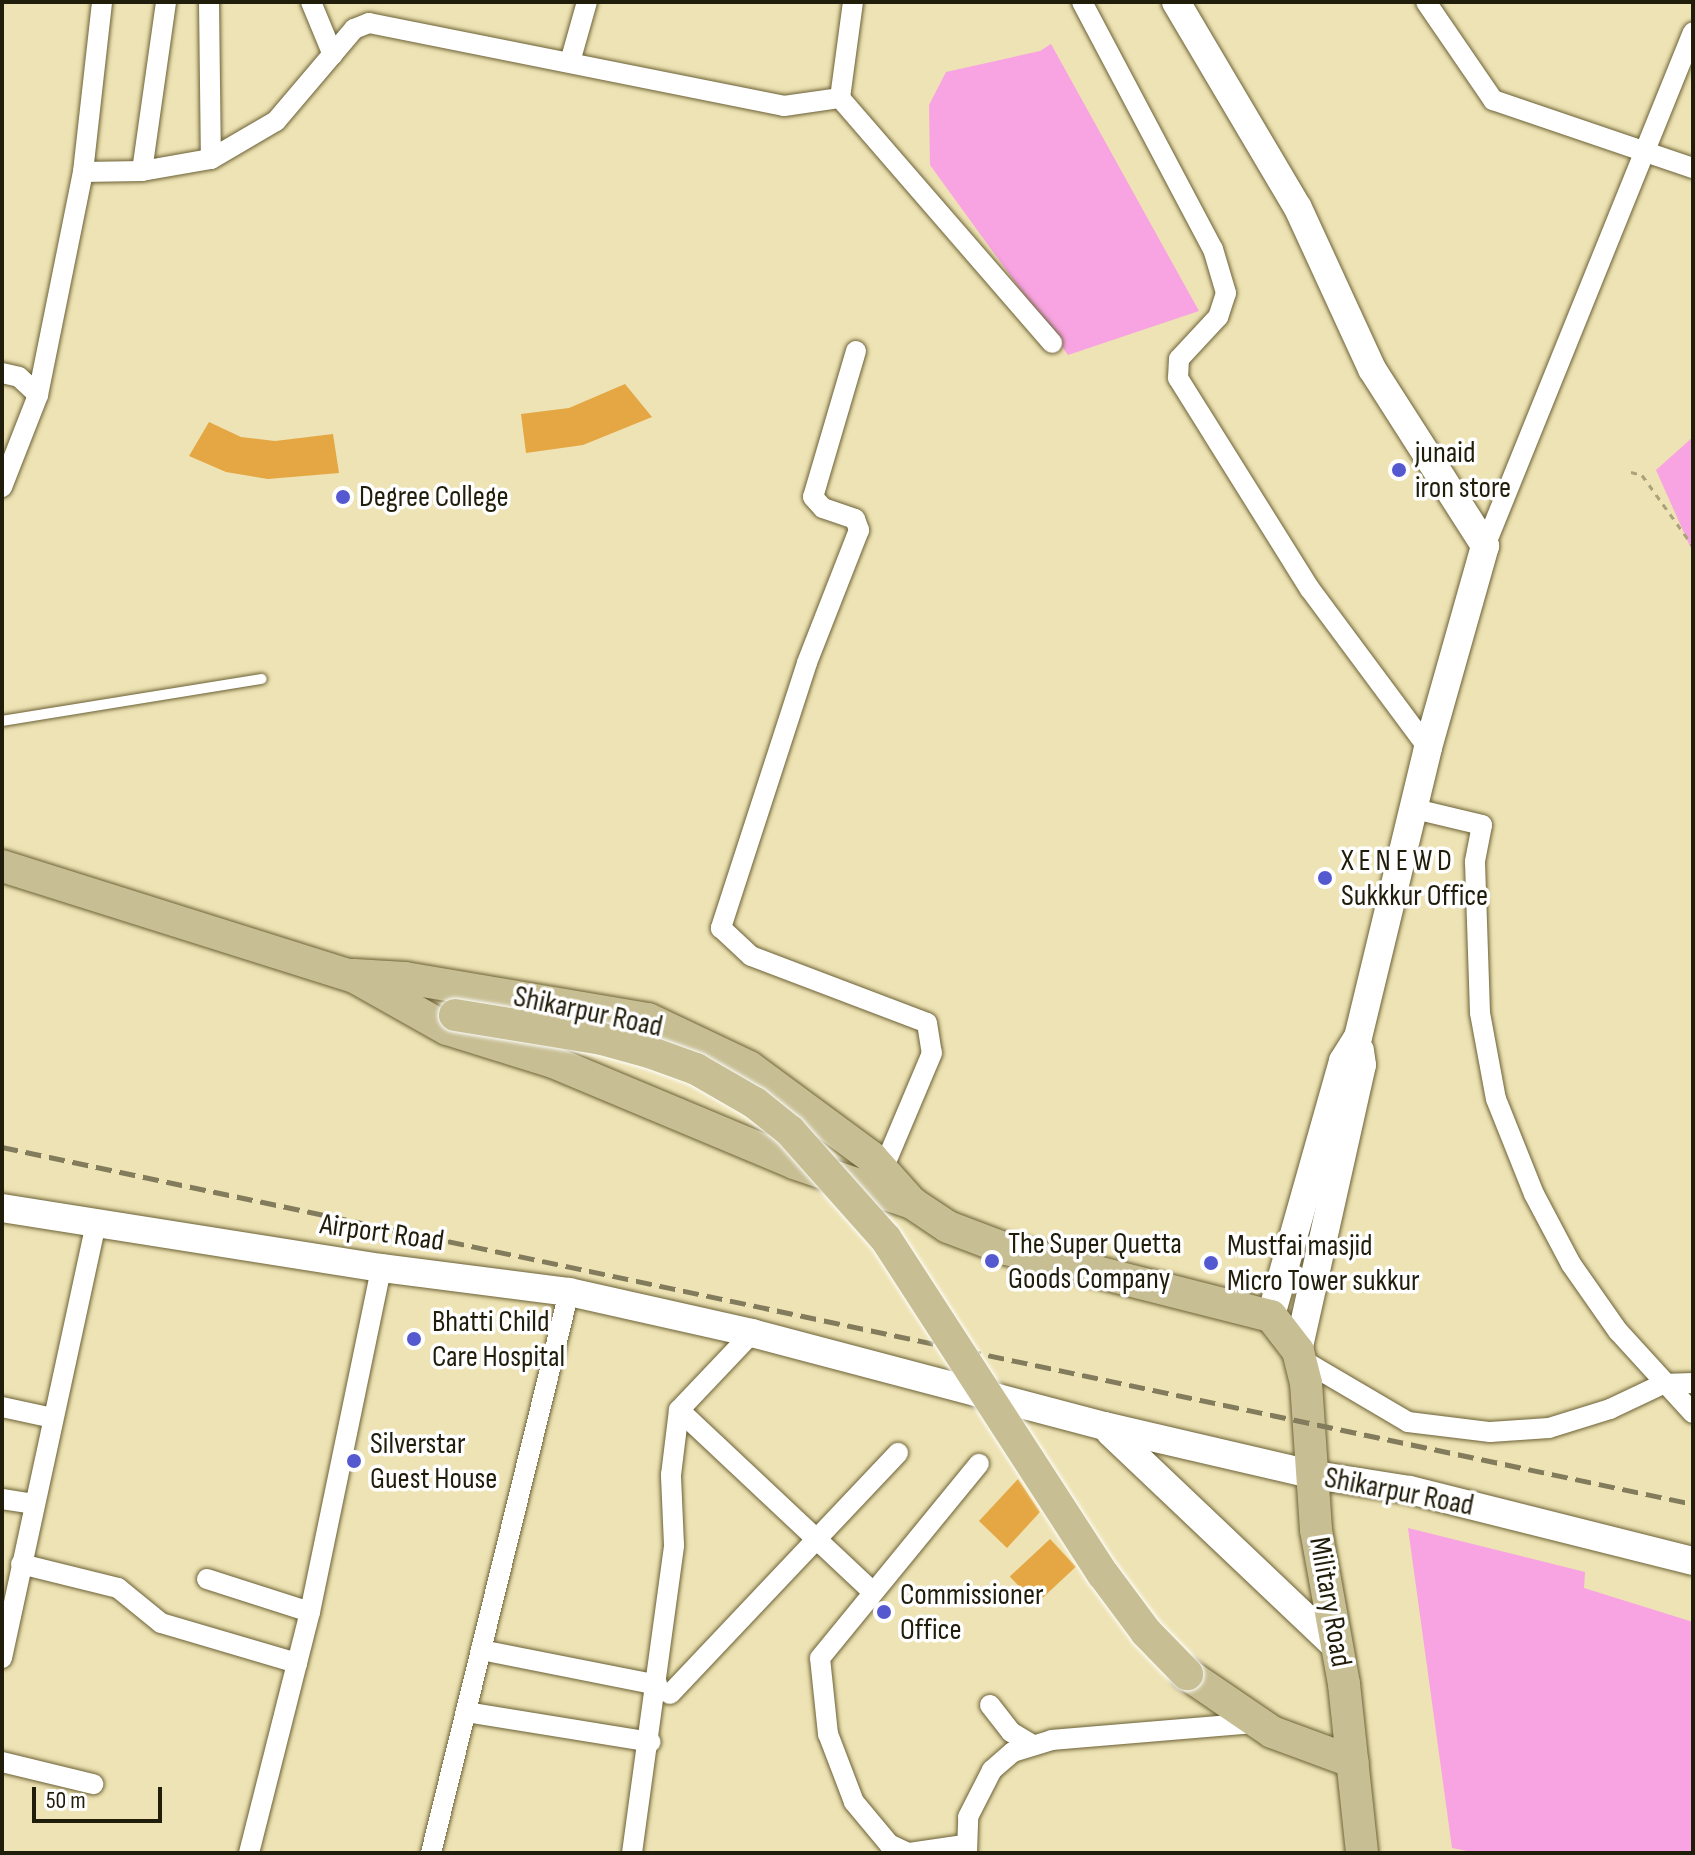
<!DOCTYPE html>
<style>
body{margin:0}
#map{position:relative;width:1695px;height:1855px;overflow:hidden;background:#eee3b4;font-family:"Sofia Sans Condensed",sans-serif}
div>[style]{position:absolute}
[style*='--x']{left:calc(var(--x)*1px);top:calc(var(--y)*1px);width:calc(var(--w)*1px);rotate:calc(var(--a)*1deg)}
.green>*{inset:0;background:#f8a3e2}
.building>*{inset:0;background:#e4a743;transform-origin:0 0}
.path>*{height:3px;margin-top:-1.5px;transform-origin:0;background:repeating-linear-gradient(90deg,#aba27c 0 6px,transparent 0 12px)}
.roads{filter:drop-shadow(0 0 2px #6b6136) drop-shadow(0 0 2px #6b6136)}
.lane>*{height:10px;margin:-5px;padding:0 5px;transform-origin:5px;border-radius:5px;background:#fff}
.street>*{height:20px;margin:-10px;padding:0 10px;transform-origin:10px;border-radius:10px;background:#fff}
.secondary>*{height:28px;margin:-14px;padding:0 14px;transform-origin:14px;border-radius:14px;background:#fff}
.primary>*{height:32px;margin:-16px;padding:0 16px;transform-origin:16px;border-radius:16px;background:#c7be93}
.rail>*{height:5px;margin-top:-2.5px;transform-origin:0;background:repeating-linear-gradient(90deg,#837c5c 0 16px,transparent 0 24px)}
.bridges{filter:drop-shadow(0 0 2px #fff) drop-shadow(0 0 2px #fff)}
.primary-bridge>*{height:32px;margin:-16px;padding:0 16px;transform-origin:16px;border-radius:16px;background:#c7be93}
.dots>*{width:22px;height:22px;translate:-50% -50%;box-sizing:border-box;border:4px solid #fff;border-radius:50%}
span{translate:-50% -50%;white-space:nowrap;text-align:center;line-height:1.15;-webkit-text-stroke:7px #fff;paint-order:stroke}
.poi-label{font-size:30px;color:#211d0b}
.left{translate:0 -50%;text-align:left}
.street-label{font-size:30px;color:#211d0b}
.frame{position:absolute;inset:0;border:4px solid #211d0b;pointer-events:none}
.scale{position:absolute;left:32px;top:1787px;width:130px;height:36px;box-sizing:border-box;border:4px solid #211d0b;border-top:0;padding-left:10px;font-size:24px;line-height:28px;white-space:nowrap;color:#211d0b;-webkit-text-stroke:6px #fff;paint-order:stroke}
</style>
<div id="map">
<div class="green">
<i style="clip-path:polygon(1051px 44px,1199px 311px,1068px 355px,930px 165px,929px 105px,946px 72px,1040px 51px)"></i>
<i style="clip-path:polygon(1693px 437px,1693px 553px,1656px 470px)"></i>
<i style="clip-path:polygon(1408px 1528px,1585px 1572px,1584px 1588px,1693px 1622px,1693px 1852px,1477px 1853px,1452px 1848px)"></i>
</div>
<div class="building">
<i style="clip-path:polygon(625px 384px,652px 417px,583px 445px,526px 453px,521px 414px,569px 408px)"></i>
<i style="clip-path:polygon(209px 422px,241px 437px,275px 441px,333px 434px,339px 473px,268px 479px,226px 472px,189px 456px)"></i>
<i style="clip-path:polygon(1018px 1479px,1040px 1512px,1007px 1548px,979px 1521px)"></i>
<i style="left:1050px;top:1539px;width:38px;height:55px;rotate:47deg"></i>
</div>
<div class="path">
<i style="--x:1631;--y:472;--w:11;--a:15"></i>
<i style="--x:1642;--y:475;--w:87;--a:54.3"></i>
</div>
<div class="roads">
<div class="lane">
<i style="--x:2;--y:721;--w:263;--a:-9.2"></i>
</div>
<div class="street">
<i style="--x:209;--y:2;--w:157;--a:89.3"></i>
<i style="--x:311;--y:2;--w:57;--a:67.5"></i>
<i style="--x:1082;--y:2;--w:280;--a:62.1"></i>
<i style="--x:1213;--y:249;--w:46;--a:73.5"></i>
<i style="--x:1226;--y:293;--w:25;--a:108"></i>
<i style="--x:1218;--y:317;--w:57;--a:132.9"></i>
<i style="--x:1179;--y:359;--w:19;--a:93"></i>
<i style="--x:1178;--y:378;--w:249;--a:58"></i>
<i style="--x:1310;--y:589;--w:198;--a:53.4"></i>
<i style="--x:1426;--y:2;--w:119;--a:55.6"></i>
<i style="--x:1493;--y:100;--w:211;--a:18.8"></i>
<i style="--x:570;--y:62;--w:62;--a:-74.2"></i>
<i style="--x:840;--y:98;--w:97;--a:-82.3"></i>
<i style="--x:142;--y:171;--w:171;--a:-81.9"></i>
<i style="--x:83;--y:172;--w:59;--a:-1"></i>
<i style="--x:142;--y:171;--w:70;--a:-9.9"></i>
<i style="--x:211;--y:159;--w:75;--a:-30.3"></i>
<i style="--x:276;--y:121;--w:121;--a:-49.7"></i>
<i style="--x:354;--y:29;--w:16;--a:-22"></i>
<i style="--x:369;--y:23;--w:423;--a:11.3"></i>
<i style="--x:784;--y:106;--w:57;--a:-8.1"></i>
<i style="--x:840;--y:98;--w:324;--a:49.1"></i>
<i style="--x:856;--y:351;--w:152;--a:106.4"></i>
<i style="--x:813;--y:497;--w:15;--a:48"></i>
<i style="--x:823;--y:508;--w:34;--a:19"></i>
<i style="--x:855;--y:519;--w:12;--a:70"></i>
<i style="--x:859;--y:530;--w:143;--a:111.4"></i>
<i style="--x:807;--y:663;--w:279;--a:108"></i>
<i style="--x:721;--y:928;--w:41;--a:43"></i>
<i style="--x:751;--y:956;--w:188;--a:20.8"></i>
<i style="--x:927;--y:1023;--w:30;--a:81"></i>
<i style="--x:932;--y:1053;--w:126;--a:112.9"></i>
<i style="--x:2;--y:373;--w:17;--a:13"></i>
<i style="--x:19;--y:377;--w:26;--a:43"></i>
<i style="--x:2;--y:487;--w:99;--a:-68.6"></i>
<i style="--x:38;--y:395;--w:227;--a:-78.6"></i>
<i style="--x:83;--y:172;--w:171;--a:-83.6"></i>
<i style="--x:1485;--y:546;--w:554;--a:-67.97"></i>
<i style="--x:1415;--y:809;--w:69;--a:13.4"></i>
<i style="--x:1482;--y:825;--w:38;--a:101"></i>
<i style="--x:1475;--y:862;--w:151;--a:88.1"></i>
<i style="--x:1480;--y:1013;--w:87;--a:79.5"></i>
<i style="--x:1496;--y:1099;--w:102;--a:68.2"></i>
<i style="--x:1534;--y:1194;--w:79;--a:62.1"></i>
<i style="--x:1571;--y:1264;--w:82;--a:55"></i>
<i style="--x:1618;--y:1331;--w:111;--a:47.6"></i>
<i style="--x:1301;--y:1359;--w:124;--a:30.5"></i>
<i style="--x:1408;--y:1422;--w:83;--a:7"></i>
<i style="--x:1490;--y:1432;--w:59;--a:-3.9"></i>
<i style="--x:1549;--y:1428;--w:64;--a:-17.3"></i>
<i style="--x:1610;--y:1409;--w:59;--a:-25.3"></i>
<i style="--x:1663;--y:1384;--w:30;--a:-2"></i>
<i style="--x:2;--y:1407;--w:52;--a:12.2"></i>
<i style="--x:679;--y:1410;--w:263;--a:43.2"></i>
<i style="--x:2;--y:1499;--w:30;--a:9"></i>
<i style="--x:21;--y:1564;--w:100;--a:13.9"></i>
<i style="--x:118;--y:1588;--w:55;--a:39.1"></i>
<i style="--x:161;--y:1623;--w:142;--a:16.4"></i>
<i style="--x:207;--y:1579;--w:108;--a:17.8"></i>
<i style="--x:481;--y:1650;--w:180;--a:11.2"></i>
<i style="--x:2;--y:1658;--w:446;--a:-77.8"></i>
<i style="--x:670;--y:1694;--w:332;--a:-46.6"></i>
<i style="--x:990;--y:1705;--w:34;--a:52"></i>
<i style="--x:1011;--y:1732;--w:23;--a:31"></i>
<i style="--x:466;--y:1712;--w:187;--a:9.2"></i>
<i style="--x:2;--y:1762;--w:94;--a:13.6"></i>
<i style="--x:964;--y:1845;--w:57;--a:171.9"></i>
<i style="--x:908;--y:1853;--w:21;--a:-155"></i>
<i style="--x:889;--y:1844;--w:55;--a:-129.8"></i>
<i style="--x:854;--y:1802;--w:73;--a:-110.9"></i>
<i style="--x:828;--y:1734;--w:76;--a:-96"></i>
<i style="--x:820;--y:1658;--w:251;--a:-50.7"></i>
<i style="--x:249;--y:1853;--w:249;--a:-75.8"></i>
<i style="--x:310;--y:1612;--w:351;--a:-78.3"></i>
<i style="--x:431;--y:1853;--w:578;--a:-76.18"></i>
<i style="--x:632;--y:1853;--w:311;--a:-82.2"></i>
<i style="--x:674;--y:1545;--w:70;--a:-92.5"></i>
<i style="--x:671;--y:1475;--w:65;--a:-83"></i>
<i style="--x:679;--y:1410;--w:106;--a:-46.5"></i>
<i style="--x:967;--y:1853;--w:36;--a:-88"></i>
<i style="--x:968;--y:1817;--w:53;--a:-62.9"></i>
<i style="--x:992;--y:1770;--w:28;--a:-41"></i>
<i style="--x:1013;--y:1752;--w:41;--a:-17.1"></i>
<i style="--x:1052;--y:1740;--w:205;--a:-4.8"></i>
</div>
<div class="secondary">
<i style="--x:1176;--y:2;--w:239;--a:59.4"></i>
<i style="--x:1298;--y:208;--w:177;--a:65.3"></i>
<i style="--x:1372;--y:369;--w:210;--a:57.4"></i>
<i style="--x:1485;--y:546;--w:210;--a:105.8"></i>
<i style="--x:1428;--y:748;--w:297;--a:103.6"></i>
<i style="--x:1358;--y:1037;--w:28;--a:122"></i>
<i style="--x:1343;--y:1061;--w:265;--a:105.8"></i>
<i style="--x:2;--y:1208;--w:384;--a:9"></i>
<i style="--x:381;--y:1268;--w:190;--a:7.3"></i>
<i style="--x:569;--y:1292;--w:188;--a:12.6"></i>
<i style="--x:752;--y:1333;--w:364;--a:14.8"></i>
<i style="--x:1104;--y:1426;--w:217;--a:13.1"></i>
<i style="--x:1315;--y:1475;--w:96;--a:9"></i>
<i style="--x:1410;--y:1490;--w:292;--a:14.1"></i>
<i style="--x:1298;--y:1351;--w:293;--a:-77.4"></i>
<i style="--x:1362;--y:1065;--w:15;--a:-98"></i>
<i style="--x:1110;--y:1432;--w:315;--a:43.5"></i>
</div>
<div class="primary">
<i style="--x:2;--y:866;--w:385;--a:17.5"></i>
<i style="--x:351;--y:975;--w:110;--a:29.4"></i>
<i style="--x:447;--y:1029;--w:111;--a:17.3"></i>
<i style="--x:553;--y:1062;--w:261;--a:22.7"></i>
<i style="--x:794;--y:1163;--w:125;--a:18.7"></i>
<i style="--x:912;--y:1203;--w:43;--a:33.7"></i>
<i style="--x:948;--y:1227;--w:62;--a:20.8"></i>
<i style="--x:1006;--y:1249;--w:273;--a:14.2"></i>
<i style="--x:1271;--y:1316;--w:44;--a:52.4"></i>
<i style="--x:1298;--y:1351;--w:33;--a:76"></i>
<i style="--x:1306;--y:1383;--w:147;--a:86.1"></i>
<i style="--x:1316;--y:1530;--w:157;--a:79.7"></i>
<i style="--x:1344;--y:1684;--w:170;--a:83.9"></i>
<i style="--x:354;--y:975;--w:51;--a:3.4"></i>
<i style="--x:405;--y:978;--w:246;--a:9.6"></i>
<i style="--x:648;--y:1019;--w:112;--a:25.4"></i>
<i style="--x:749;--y:1067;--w:152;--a:36.4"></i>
<i style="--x:871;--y:1157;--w:60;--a:48.4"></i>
<i style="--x:1187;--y:1674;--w:103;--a:34.3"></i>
<i style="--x:1272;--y:1732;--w:86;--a:20.3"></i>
</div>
</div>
<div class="rail">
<i style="--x:2;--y:1147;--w:1728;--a:11.92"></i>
</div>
<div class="bridges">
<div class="primary-bridge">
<i style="--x:455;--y:1015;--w:149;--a:9.3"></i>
<i style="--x:602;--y:1039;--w:49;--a:15.5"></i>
<i style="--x:649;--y:1052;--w:50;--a:19.9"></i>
<i style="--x:696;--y:1069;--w:68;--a:30"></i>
<i style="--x:755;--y:1103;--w:45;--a:38.7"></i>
<i style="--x:790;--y:1131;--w:144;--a:48.4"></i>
<i style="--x:886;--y:1239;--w:399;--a:57.1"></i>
<i style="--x:1103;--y:1574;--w:72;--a:53.4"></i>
<i style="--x:1146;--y:1632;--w:59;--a:45.7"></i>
</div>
</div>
<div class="dots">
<i style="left:1399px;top:470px;background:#5559d0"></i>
<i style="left:343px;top:497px;background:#5559d0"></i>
<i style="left:1325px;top:878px;background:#5559d0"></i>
<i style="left:992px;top:1261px;background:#5559d0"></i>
<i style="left:1211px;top:1263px;background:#5559d0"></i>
<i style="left:414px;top:1339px;background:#5559d0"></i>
<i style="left:354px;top:1461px;background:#5559d0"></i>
<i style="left:884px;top:1612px;background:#5559d0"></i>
</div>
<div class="poi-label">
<span class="left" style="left:1415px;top:470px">junaid<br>iron store</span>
<span class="left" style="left:359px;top:497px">Degree College</span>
<span class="left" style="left:1341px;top:878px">X E N E W D<br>Sukkkur Office</span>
<span class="left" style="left:1008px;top:1261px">The Super Quetta<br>Goods Company</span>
<span class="left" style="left:1227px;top:1263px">Mustfai masjid<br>Micro Tower sukkur</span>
<span class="left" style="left:432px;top:1339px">Bhatti Child<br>Care Hospital</span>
<span class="left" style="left:370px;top:1461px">Silverstar<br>Guest House</span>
<span class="left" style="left:900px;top:1612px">Commissioner<br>Office</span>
</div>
<div class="street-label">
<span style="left:588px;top:1012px;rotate:12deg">Shikarpur Road</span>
<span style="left:382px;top:1233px;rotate:8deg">Airport Road</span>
<span style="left:1399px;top:1492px;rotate:11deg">Shikarpur Road</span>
<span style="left:1330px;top:1602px;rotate:80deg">Military Road</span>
</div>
<div class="frame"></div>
<div class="scale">50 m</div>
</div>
